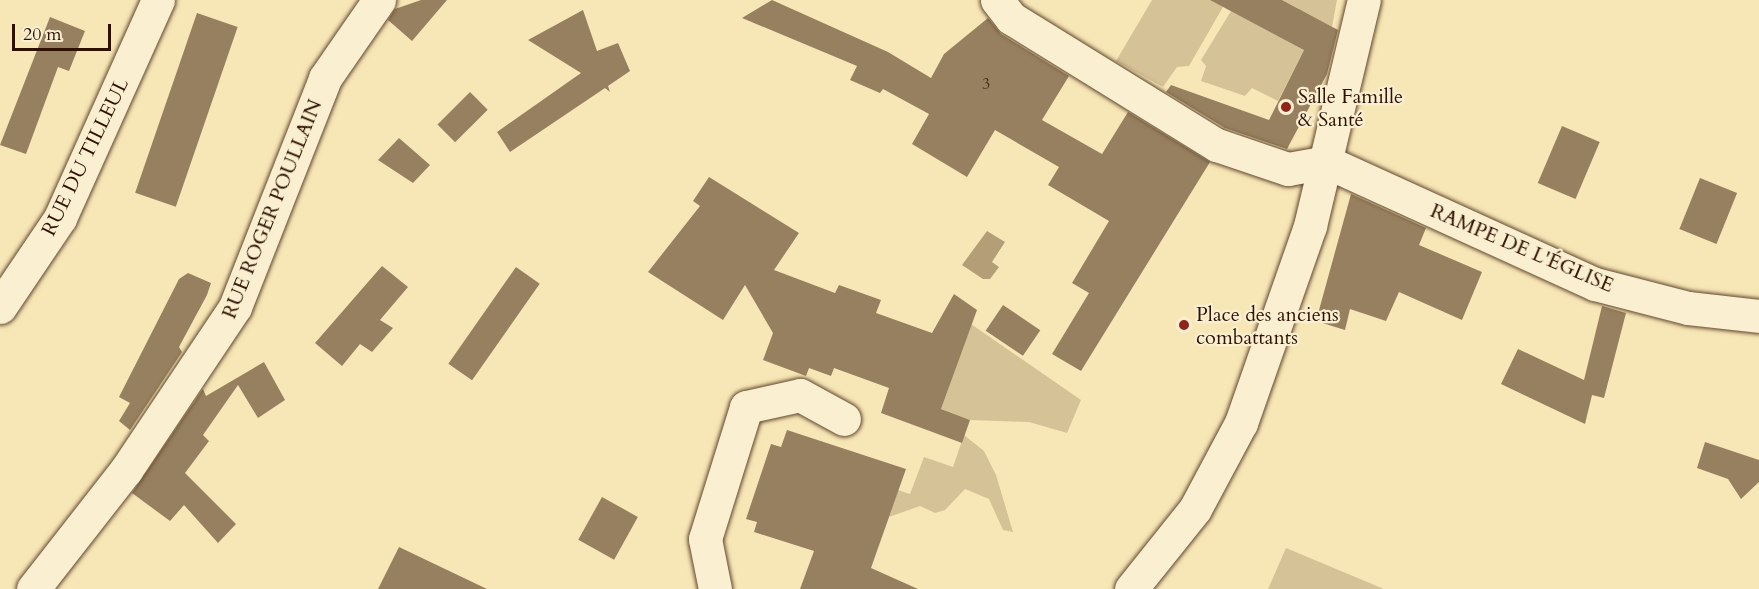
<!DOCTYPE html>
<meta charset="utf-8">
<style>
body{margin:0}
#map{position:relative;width:1759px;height:589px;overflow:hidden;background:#f8e7b6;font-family:Cardo,serif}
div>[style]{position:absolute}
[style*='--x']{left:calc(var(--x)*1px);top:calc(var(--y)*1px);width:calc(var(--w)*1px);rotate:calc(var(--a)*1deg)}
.green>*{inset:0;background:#d6c297}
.water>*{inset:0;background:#b39e78}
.building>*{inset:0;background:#97805f;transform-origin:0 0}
.roads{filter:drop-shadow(0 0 2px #60462e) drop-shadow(0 0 2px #60462e)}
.minor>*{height:33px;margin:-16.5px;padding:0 16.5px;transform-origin:16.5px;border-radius:16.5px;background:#faefd0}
.dots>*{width:16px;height:16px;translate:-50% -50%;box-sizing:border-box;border:3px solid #faefd0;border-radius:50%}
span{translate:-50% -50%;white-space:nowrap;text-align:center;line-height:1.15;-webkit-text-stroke:4.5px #faefd0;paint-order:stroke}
.number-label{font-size:16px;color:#482c18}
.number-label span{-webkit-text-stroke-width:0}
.poi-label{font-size:20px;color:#2e1001}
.left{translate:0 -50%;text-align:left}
.street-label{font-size:20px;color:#2e1001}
.scale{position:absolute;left:12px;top:24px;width:99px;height:27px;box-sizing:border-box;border:3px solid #2e1001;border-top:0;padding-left:8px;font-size:18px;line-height:21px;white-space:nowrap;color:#2e1001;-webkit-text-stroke:4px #faefd0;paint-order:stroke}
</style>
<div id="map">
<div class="green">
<i style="clip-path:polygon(1152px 0,1227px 0,1189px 66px,1177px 67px,1163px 87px,1116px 61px)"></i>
<i style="clip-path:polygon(1282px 0,1337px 0,1332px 27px,1319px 20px,1278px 101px,1252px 88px,1245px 96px,1201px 81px,1206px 66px,1201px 60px,1231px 11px,1299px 9px)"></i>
<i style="clip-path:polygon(971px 324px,1081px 400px,1067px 433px,1029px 422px,970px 420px,941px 409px)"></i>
<i style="clip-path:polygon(964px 435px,984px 451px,996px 475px,1013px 532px,1003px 530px,989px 499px,965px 489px,945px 510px,935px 513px,920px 506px,889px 517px,898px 490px,910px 494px,924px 457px,953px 467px)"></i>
<i style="clip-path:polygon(1286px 548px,1384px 589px,1268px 589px)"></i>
</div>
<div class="water">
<i style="clip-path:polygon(987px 231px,1005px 242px,992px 262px,999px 267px,990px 279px,983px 279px,962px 265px)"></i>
</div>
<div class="building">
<i style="clip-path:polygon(421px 0,447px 0,412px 41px,388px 20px,395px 9px)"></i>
<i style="clip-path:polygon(772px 0,888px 52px,931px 78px,944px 54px,988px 18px,1001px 34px,1069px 76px,1042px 120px,1102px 154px,1128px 112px,1210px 162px,1081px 371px,1052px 354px,1089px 293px,1072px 283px,1109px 221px,1048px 185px,1059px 167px,995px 130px,967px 177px,912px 144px,929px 114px,883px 89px,880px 93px,850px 80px,857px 66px,742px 18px)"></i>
<i style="clip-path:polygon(1210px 0,1282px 0,1338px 30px,1327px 74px,1287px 149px,1225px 128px,1166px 92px,1171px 85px,1269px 120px,1304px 50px)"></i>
<i style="clip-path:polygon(583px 10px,597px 51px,618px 43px,630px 71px,608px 86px,610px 92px,605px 88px,510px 152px,497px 132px,581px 73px,528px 40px)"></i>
<i style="left:197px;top:13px;width:43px;height:190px;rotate:19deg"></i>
<i style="clip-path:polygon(50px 17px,85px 31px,69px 71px,58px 67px,26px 154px,0 145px)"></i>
<i style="left:470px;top:92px;width:25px;height:46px;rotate:45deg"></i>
<i style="left:1562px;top:126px;width:41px;height:62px;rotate:23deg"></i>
<i style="clip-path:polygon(399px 138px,430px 165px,413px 183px,378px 160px)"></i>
<i style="clip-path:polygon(709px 177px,799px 233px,774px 270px,835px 293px,839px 285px,881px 300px,876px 313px,932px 333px,954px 294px,977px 310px,941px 409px,970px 420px,962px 443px,881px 413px,889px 388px,834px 368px,831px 376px,809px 368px,806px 376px,763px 360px,773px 333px,745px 285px,723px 320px,648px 272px,700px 206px,693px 201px)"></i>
<i style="left:1700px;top:178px;width:40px;height:55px;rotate:22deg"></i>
<i style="clip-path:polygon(1351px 194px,1426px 228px,1419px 245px,1482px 272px,1462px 320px,1399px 292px,1386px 321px,1350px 309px,1345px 330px,1316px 321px)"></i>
<i style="clip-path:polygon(382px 266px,408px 287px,380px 320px,393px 328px,372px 352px,360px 344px,342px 366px,315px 343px)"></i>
<i style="left:516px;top:267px;width:29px;height:118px;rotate:35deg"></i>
<i style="clip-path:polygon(188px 273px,211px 283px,207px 295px,179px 347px,182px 352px,130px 430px,119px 421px,130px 403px,119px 397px,179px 279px)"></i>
<i style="left:1003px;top:305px;width:45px;height:31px;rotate:34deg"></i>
<i style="clip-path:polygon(1602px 306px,1626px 313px,1604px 398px,1592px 395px,1585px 424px,1501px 384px,1518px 349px,1584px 380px)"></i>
<i style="clip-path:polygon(264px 362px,285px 400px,258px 418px,238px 385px,203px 435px,209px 441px,185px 473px,236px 524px,218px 543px,184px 505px,170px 521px,132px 493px,203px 389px,206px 396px)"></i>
<i style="clip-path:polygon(787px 430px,906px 469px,871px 568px,918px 589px,800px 589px,814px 551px,754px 532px,757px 522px,746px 519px,771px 444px,781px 447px)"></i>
<i style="clip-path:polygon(1705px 442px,1759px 460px,1759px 482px,1741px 499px,1728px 479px,1697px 468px)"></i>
<i style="left:602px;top:497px;width:41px;height:49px;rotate:29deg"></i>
<i style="clip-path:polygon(399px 547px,487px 589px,378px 589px)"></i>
</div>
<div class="roads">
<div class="minor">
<i style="--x:997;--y:0;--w:23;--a:52"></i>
<i style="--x:1011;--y:18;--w:242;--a:31.7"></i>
<i style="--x:1217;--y:145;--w:75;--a:18.7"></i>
<i style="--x:1288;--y:169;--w:40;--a:-10"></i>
<i style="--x:1327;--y:162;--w:294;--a:24.5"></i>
<i style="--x:1595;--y:284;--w:96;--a:14.5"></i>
<i style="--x:1688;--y:308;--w:71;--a:6.4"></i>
<i style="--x:0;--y:307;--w:107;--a:-56"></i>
<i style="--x:60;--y:218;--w:239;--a:-65.8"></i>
<i style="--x:33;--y:589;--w:151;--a:-52"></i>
<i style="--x:126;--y:470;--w:196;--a:-56.2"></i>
<i style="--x:235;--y:307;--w:246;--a:-68.5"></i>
<i style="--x:325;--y:78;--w:95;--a:-55.3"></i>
<i style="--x:715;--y:589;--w:51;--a:-101.3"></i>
<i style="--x:705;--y:539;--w:138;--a:-72.7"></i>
<i style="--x:746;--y:407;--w:55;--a:-12.5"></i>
<i style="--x:800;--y:395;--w:50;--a:28.6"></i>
<i style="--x:1131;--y:589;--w:102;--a:-51.3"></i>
<i style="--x:1195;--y:509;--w:98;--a:-61.9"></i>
<i style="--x:1241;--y:423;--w:209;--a:-70.7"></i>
<i style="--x:1310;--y:226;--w:232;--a:-76.6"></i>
</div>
</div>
<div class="dots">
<i style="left:1286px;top:107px;background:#8f2418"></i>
<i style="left:1184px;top:325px;background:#8f2418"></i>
</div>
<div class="number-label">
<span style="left:986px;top:84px">3</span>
</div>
<div class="poi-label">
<span class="left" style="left:1298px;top:108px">Salle Famille<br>&amp; Santé</span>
<span class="left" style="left:1196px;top:326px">Place des anciens<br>combattants</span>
</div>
<div class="street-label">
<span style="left:85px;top:157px;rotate:-64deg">RUE DU TILLEUL</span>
<span style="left:272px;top:209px;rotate:-68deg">RUE ROGER POULLAIN</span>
<span style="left:1522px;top:248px;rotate:23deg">RAMPE DE L'ÉGLISE</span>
</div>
<div class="scale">20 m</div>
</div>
